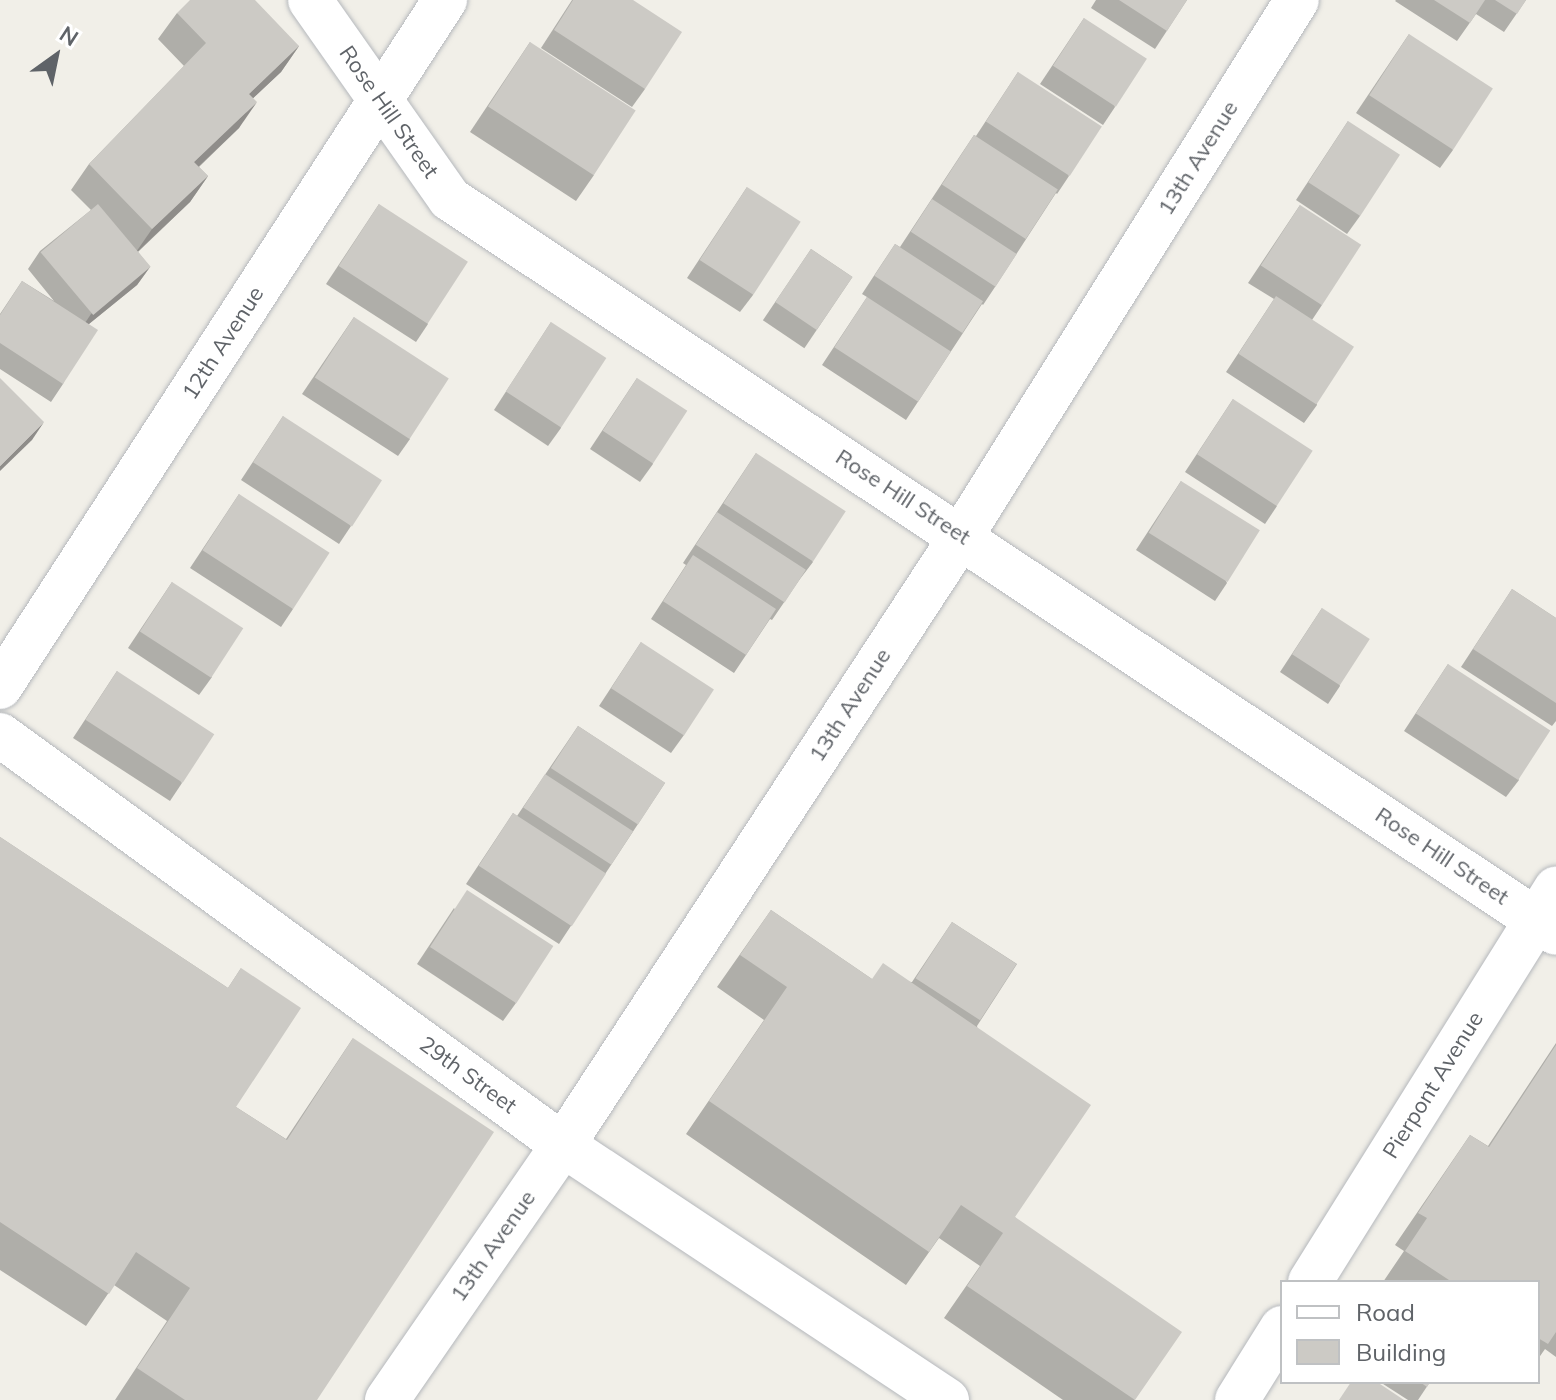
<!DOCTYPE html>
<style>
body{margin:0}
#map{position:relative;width:1556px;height:1400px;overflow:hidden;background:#f1efe8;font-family:Mulish,sans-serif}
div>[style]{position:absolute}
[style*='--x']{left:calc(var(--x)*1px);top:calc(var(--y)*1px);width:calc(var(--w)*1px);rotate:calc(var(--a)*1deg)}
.roads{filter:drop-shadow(0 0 2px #b5b8bc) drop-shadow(0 0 2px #b5b8bc)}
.minor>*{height:44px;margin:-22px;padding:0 22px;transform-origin:22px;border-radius:22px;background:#fff}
.wall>*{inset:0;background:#afaea9;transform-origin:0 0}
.shaded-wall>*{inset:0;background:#8f8d8a}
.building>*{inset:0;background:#cccac5;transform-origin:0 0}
span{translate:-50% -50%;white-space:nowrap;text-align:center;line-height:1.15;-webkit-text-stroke:8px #fff;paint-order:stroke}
.street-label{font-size:22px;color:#5f6368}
.legend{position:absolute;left:1280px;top:1280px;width:260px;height:104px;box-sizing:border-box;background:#fff;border:2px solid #bfc1c3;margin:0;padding:10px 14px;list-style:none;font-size:24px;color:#5f6368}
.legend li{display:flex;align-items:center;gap:16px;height:40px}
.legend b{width:40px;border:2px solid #bfc1c3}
.north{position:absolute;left:16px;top:16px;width:80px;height:80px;-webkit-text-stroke:6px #fff;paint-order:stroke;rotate:33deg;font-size:22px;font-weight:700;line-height:32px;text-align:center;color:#5f6368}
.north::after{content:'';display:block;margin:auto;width:28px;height:36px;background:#5f6368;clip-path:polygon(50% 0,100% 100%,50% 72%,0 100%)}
</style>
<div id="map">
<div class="roads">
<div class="minor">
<i style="--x:310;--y:0;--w:243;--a:54.9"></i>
<i style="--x:450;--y:199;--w:1327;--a:33.57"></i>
<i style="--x:0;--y:687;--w:819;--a:-57.07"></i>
<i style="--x:0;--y:735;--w:696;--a:36.06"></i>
<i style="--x:563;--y:1145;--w:461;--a:33.6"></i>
<i style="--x:1310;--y:1282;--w:464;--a:-58"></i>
<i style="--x:387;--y:1400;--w:310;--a:-55.4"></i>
<i style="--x:563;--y:1145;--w:729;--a:-56.81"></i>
<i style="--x:962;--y:535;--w:631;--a:-57.95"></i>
<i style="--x:1237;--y:1400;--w:85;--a:-58"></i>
</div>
</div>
<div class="wall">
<i style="clip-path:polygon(572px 0,633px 0,645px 89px,632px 107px,541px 48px)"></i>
<i style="clip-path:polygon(1096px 0,1187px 0,1155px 49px,1091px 8px)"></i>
<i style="clip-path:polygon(1396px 0,1526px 0,1504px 32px,1476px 14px,1457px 41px,1395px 1px)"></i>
<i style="clip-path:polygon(177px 13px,299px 46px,281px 72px,253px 98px,239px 128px,199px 167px,208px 176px,190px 202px,138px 252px,150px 267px,137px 285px,89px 324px,63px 384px,51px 402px,0 369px,0 314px,22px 281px,54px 301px,28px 269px,40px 251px,91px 210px,71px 190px,89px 164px,184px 66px,158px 39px)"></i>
<i style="clip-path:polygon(1084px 18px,1115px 107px,1103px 125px,1040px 84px)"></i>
<i style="clip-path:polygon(1409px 34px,1453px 150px,1440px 168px,1356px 113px)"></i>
<i style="clip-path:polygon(530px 42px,594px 175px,576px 201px,470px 132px)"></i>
<i style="clip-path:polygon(1018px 72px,1069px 176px,1057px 194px,1056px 193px,995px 287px,983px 305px,982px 304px,906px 420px,822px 365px,867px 297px,862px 294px,883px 262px,895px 244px,900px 247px,962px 153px,974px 135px,976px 136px)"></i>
<i style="clip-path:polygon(1348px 121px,1360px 216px,1347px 234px,1296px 200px)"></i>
<i style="clip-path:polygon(747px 187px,753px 295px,740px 312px,687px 278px)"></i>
<i style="clip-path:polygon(379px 204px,428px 324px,416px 342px,326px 284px)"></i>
<i style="clip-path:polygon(1300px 205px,1322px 305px,1312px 320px,1317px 405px,1304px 423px,1226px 372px,1274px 299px,1248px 283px)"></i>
<i style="left:811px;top:249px;width:50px;height:86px;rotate:34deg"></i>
<i style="clip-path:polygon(354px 317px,410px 439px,398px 456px,302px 394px)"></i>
<i style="clip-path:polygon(551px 322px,561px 428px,548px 446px,494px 410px)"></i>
<i style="clip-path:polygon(637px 378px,653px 464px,640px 482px,590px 449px)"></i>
<i style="clip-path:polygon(1233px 399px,1277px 506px,1265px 524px,1185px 472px)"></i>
<i style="clip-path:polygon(283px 416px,351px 526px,339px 544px,241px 480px)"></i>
<i style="clip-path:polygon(756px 453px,813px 562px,800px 579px,772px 620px,770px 619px,734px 673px,651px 619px,686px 565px,683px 563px)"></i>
<i style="clip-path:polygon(1181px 481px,1227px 583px,1215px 601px,1136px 550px)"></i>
<i style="clip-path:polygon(239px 494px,293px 609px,281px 627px,190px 568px)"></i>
<i style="clip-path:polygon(172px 582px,212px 677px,199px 695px,128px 648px)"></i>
<i style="clip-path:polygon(1512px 589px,1556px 618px,1556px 721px,1552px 726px,1461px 667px)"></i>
<i style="clip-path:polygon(1322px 608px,1340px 686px,1328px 704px,1280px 672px)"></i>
<i style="clip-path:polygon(641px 642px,684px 735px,671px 753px,599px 706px)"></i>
<i style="clip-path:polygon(1448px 664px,1519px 780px,1506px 797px,1404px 731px)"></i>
<i style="clip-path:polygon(117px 671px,182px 783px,170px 801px,73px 738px)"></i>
<i style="clip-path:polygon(578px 726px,665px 783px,559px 944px,466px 884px,513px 813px,517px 816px)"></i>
<i style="clip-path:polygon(0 837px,228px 988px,241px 968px,236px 1107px,286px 1139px,353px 1038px,317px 1400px,115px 1400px,167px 1321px,114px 1285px,86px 1326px,0 1270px)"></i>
<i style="clip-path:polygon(454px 908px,516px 1003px,503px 1021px,417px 964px)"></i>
<i style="clip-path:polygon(771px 910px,872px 979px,912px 982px,952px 922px,1017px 964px,977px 1026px,1015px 1217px,1135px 1400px,1063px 1400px,944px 1318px,980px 1266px,939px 1238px,906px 1285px,686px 1134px,764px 1020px,717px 987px)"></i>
<i style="clip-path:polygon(1556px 1043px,1556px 1357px,1545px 1349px,1538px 1359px,1538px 1282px,1383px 1282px,1404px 1251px,1395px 1245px,1470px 1135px,1488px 1146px)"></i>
<i style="clip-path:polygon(1380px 1382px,1430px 1382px,1418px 1400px,1408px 1400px)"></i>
</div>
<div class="shaded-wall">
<i style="clip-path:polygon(299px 46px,281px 72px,231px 119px,249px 94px)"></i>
<i style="clip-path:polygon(257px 102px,239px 128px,176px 188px,194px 162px)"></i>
<i style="clip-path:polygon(208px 176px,190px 202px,134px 255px,152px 229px)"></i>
<i style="clip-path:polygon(150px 267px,137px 285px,79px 332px,91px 314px)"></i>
<i style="clip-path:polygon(44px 422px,32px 440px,0 471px,0 466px)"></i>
</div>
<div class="building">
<i style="clip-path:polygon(190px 0,255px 0,299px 46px,249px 94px,257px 102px,194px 162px,208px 176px,152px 229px,89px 164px,206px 43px,177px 13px)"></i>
<i style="clip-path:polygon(573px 0,633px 0,682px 32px,645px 89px,554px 30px)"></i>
<i style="clip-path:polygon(1119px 0,1187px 0,1167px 31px)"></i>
<i style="clip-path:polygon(1434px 0,1485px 0,1470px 23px)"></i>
<i style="clip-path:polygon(1495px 0,1526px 0,1517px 14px)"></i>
<i style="left:1084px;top:18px;width:75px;height:57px;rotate:33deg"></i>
<i style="left:1409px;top:34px;width:100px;height:73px;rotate:33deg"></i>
<i style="left:530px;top:42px;width:126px;height:77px;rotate:33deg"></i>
<i style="left:1018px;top:72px;width:100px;height:59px;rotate:33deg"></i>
<i style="left:1348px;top:121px;width:62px;height:73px;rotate:33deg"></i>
<i style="left:974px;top:135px;width:100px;height:59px;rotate:33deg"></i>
<i style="left:747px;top:187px;width:64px;height:87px;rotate:33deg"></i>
<i style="left:932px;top:199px;width:101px;height:39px;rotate:33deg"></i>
<i style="left:98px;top:204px;width:82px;height:75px;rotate:50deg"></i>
<i style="left:379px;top:204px;width:106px;height:74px;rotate:33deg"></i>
<i style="left:1300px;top:205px;width:73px;height:72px;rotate:33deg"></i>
<i style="left:895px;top:244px;width:105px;height:38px;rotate:33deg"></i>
<i style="left:811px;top:249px;width:50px;height:64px;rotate:34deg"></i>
<i style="clip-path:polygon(22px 281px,98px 330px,63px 384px,0 343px,0 315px)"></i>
<i style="left:1276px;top:296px;width:93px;height:69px;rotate:33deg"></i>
<i style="left:867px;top:297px;width:100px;height:60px;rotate:33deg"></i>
<i style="left:354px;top:317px;width:113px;height:72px;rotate:33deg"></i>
<i style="left:551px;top:322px;width:66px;height:83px;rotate:33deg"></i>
<i style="clip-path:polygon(0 378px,44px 422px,0 466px)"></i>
<i style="left:637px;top:378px;width:60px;height:63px;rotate:33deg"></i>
<i style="left:1233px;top:399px;width:95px;height:66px;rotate:33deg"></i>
<i style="left:283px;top:416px;width:118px;height:55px;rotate:33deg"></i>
<i style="left:756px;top:453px;width:107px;height:60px;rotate:33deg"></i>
<i style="left:1181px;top:481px;width:93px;height:61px;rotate:32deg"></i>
<i style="left:239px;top:494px;width:108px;height:67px;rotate:33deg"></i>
<i style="left:717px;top:512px;width:106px;height:39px;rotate:33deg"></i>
<i style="left:693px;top:555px;width:99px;height:55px;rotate:33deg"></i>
<i style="left:172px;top:582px;width:85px;height:59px;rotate:33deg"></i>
<i style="clip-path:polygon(1512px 589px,1556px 618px,1556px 703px,1473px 649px)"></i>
<i style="left:1322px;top:608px;width:57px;height:55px;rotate:33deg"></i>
<i style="left:641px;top:642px;width:87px;height:55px;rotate:33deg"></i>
<i style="left:1448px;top:664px;width:122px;height:59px;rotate:33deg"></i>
<i style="left:117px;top:671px;width:116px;height:58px;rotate:33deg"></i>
<i style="left:578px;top:726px;width:104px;height:50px;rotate:33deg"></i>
<i style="left:545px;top:774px;width:105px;height:40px;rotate:33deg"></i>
<i style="left:513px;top:813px;width:111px;height:63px;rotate:33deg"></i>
<i style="clip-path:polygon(0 837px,228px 988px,241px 968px,301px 1008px,236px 1107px,287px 1140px,353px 1038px,494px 1132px,317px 1400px,185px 1400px,137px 1368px,190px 1288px,136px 1252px,109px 1294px,0 1222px)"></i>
<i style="left:467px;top:890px;width:103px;height:68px;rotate:33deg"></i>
<i style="clip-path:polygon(771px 910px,872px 979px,883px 963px,1091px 1105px,1015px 1217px,1182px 1332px,1135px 1400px,967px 1286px,1003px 1233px,961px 1205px,929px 1252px,709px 1101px,787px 987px,740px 955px)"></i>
<i style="left:952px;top:922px;width:77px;height:67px;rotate:33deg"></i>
<i style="clip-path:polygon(1556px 1045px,1556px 1332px,1548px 1344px,1538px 1338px,1538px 1282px,1452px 1282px,1405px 1251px,1427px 1218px,1418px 1213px,1470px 1135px,1489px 1147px)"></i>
<i style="clip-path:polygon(1351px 1382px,1377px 1382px,1404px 1400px,1339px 1400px)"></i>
<i style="clip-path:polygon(1420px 1382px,1430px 1382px,1427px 1387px)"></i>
</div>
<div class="street-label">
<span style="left:389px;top:112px;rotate:55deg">Rose Hill Street</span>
<span style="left:1198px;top:158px;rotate:-58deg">13th Avenue</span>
<span style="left:223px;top:343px;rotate:-57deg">12th Avenue</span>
<span style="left:903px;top:497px;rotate:33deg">Rose Hill Street</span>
<span style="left:850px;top:705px;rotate:-57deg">13th Avenue</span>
<span style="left:1442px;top:856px;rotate:34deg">Rose Hill Street</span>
<span style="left:468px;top:1075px;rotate:36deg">29th Street</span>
<span style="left:1433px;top:1085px;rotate:-58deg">Pierpont Avenue</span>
<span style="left:493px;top:1246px;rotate:-55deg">13th Avenue</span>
</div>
<ul class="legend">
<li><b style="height:10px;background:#fff"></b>Road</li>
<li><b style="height:22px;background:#cccac5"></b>Building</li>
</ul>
<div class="north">N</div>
</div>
